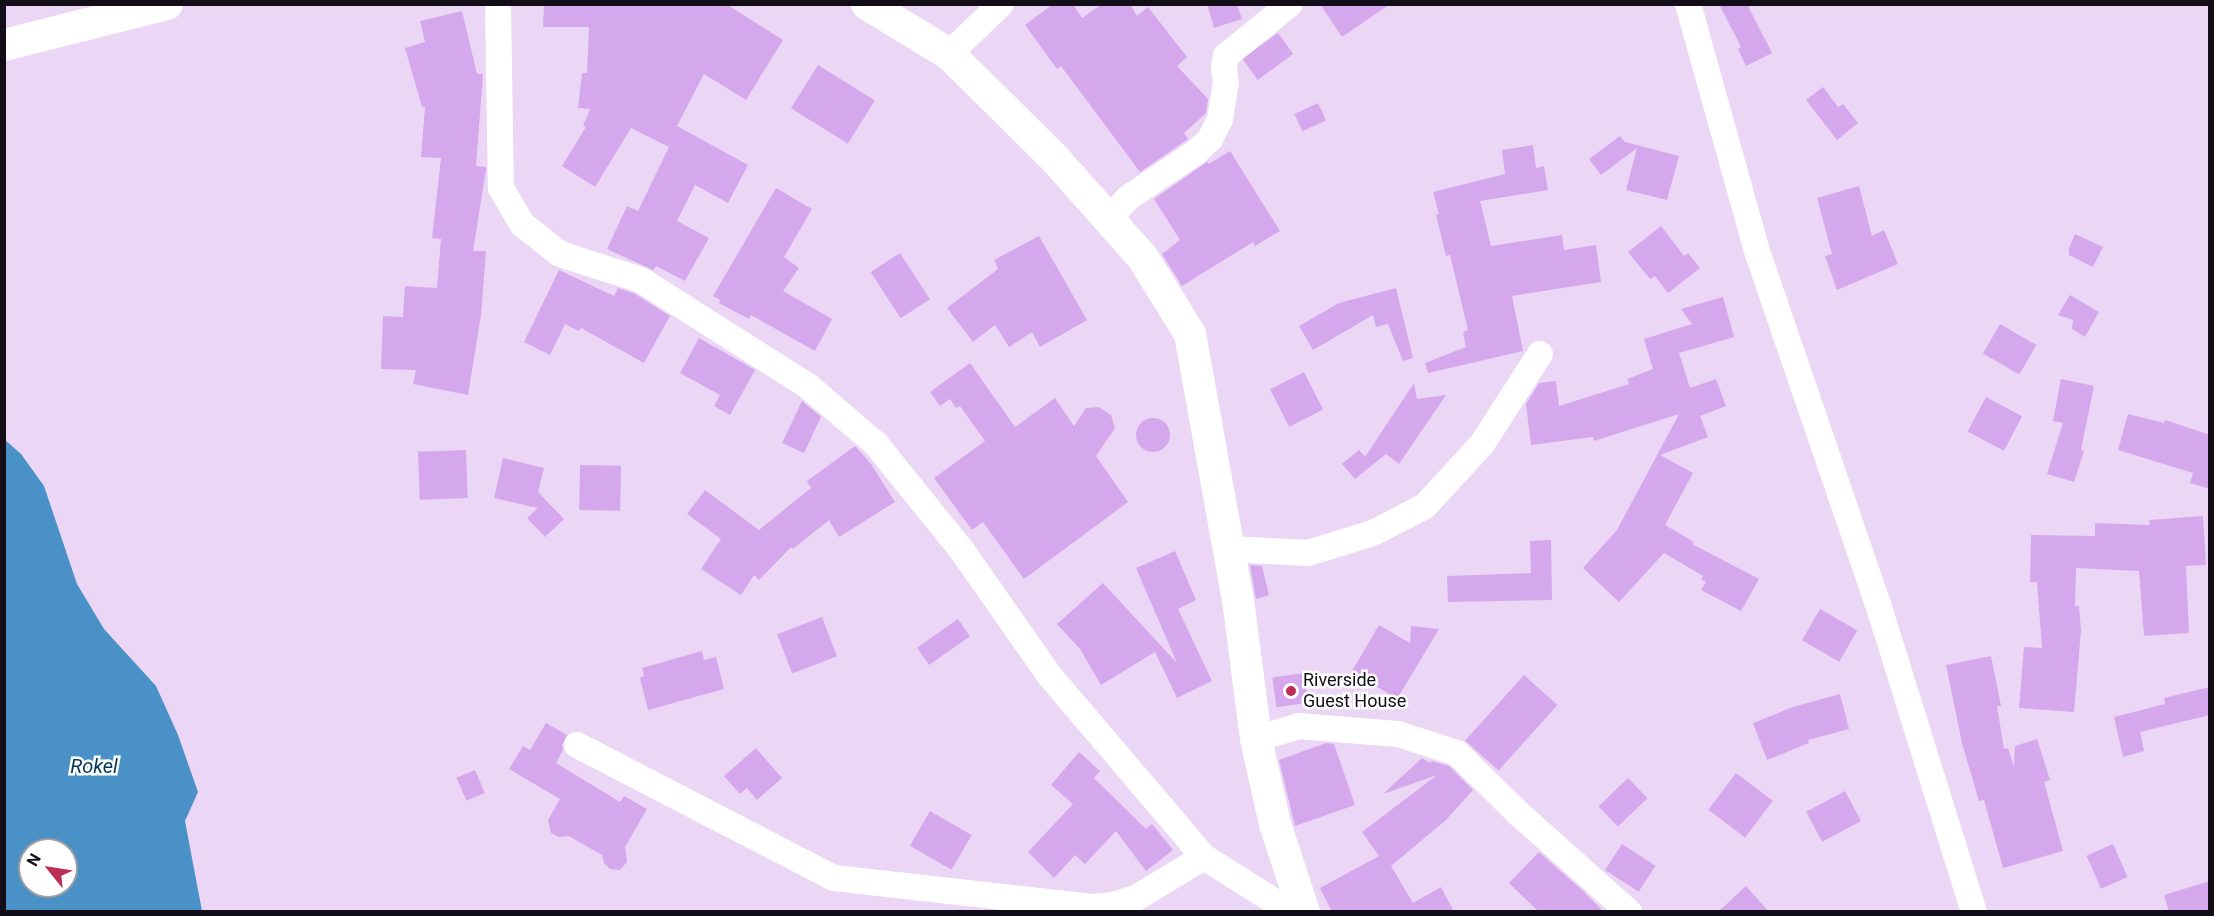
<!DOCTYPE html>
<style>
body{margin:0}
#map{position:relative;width:2214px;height:916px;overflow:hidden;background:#ebd7f5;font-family:Roboto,sans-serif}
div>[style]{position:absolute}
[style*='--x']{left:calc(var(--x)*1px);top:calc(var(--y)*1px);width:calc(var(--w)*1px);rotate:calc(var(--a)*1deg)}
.water>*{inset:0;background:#4a91c8}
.building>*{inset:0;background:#d5a7ed;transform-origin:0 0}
.round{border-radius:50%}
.minor>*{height:26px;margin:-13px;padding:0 13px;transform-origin:13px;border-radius:13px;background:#fff}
.tertiary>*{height:32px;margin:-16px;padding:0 16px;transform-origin:16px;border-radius:16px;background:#fff}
.dots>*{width:16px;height:16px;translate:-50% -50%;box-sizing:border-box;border:3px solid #fff;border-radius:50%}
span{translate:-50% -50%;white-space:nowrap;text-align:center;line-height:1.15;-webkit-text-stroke:5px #fff;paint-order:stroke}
.poi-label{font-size:18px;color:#130d17}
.left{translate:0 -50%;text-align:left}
.water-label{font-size:20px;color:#00395c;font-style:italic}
.frame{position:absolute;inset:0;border:6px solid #130d17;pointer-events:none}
.north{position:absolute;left:18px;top:838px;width:60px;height:60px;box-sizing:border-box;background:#fff;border:2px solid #a19ea2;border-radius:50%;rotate:300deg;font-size:16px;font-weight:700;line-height:24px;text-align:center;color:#130d17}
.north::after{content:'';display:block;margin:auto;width:21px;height:27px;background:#bd2e56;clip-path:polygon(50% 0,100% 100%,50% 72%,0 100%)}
</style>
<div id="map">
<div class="water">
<i style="clip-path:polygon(evenodd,4px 439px,21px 454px,44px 486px,77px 584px,104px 629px,156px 686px,178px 735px,198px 792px,185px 821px,202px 911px,5px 911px,4px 439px,30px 850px,66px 850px,66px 886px,30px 886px,30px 850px)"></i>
</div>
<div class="building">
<i style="clip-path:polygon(544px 4px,726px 4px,783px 40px,746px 100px,704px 74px,677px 126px,748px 165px,728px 203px,695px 185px,677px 221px,709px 238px,685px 281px,656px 266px,653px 270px,607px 249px,627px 206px,638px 211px,669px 147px,631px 128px,595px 187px,562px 166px,586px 127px,583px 126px,590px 109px,578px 108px,582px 73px,587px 73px,589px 27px,543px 27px)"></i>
<i style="clip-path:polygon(1053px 4px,1073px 4px,1082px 18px,1102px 4px,1130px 4px,1137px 16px,1148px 7px,1187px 57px,1177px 66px,1208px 99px,1206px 113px,1184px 133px,1188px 139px,1140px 172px,1061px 66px,1057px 69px,1025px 25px)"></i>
<i style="clip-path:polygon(1207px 4px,1237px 4px,1242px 19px,1214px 28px)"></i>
<i style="clip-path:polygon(1320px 4px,1390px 4px,1342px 37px)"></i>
<i style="clip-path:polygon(1719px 4px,1747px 4px,1772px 53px,1746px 66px,1738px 49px,1741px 47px)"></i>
<i style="clip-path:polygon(462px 11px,477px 74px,483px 74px,476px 166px,486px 167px,486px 170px,473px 251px,486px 251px,481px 315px,468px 395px,413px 384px,416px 370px,381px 369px,383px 316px,403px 317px,405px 286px,437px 288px,441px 239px,432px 238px,441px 158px,421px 157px,425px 107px,422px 107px,405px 48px,425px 42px,420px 21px)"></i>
<i style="left:1278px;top:33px;width:26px;height:44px;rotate:54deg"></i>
<i style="left:818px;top:65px;width:67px;height:51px;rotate:32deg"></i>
<i style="clip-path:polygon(1823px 87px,1838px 107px,1843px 104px,1858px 123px,1837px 140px,1806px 100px)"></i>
<i style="left:1318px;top:103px;width:19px;height:26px;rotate:65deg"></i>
<i style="clip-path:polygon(1620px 136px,1625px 142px,1679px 156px,1667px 200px,1626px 190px,1637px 148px,1601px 175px,1589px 159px)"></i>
<i style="clip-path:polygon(1533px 145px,1536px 168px,1544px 166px,1548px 190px,1480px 201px,1491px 246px,1562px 235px,1564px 250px,1596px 245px,1601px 282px,1512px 296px,1523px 351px,1428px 373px,1425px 363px,1466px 347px,1463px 332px,1468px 330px,1450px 255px,1446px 256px,1436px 215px,1439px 214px,1433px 192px,1505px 174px,1502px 150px)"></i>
<i style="clip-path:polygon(1230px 151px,1280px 231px,1255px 246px,1253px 242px,1182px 286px,1162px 254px,1180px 240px,1154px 199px,1207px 162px,1209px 164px)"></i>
<i style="clip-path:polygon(1859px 186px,1872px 236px,1884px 230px,1898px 264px,1837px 290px,1825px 256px,1832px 254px,1817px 198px)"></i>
<i style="clip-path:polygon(776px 188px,812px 209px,784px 257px,799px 268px,783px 291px,832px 319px,815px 351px,751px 315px,749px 319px,719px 303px,720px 300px,713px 296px)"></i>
<i style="clip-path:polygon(1661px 226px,1684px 256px,1688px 253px,1700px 268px,1668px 293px,1655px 276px,1650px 279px,1628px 252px)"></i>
<i style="clip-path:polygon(2075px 234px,2103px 247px,2093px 267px,2069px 255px,2069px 248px)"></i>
<i style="clip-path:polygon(1039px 236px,1087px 320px,1040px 347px,1032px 332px,1009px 347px,995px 325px,973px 342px,947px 308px,998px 269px,994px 260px)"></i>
<i style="left:900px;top:253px;width:55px;height:35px;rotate:57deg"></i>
<i style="clip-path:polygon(559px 270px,614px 296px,618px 288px,635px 294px,670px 316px,644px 363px,581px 328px,579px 331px,565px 324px,550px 355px,524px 342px)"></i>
<i style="clip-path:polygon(1396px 288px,1413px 358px,1403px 361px,1388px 324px,1376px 327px,1373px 315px,1313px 350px,1299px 326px,1339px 303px)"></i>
<i style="clip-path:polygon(2070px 295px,2099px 312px,2085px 337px,2072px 329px,2073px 320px,2058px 315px)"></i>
<i style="clip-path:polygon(1723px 297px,1734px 337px,1679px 353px,1690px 388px,1716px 379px,1726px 406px,1700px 416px,1708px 437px,1660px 455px,1693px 473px,1665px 525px,1694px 542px,1692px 544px,1759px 579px,1741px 611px,1701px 590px,1706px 582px,1701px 579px,1703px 576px,1664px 553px,1619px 602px,1583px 568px,1617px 530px,1679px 414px,1594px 441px,1593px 437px,1531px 445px,1526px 404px,1539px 383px,1556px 381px,1559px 406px,1629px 384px,1627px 379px,1653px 369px,1644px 339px,1692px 324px,1681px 309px)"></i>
<i style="left:2000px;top:324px;width:42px;height:34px;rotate:30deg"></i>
<i style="clip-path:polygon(699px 338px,755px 370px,730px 415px,714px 406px,720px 395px,680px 373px)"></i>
<i style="clip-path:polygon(970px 363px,1015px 427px,1055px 398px,1074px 426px,1086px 408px,1099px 407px,1111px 415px,1115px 428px,1096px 456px,1128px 502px,1024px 579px,983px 522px,972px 530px,934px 478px,985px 441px,960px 406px,956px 408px,950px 399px,940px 406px,930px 392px)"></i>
<i style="left:1304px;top:372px;width:42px;height:38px;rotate:63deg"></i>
<i style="clip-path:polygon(2061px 379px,2094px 386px,2081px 450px,2084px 451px,2074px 482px,2047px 474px,2063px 423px,2053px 421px)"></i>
<i style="clip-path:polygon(1414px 383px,1417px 399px,1446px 395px,1399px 464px,1386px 454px,1355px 479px,1342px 464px,1359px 450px,1365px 457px)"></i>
<i style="left:1986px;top:397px;width:41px;height:39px;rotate:28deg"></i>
<i style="clip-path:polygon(802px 401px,821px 417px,804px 453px,782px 443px)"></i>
<i style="clip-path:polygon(2128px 414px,2164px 423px,2165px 420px,2210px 435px,2210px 489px,2190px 483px,2193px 473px,2118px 450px)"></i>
<i class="round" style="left:1136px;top:418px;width:34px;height:34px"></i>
<i style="clip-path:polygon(855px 446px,871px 464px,895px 502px,839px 537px,829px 520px,793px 549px,791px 547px,759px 580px,754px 575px,741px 595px,701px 569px,721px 539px,687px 514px,705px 490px,759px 530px,811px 488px,807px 481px)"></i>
<i style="left:466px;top:450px;width:48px;height:48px;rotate:88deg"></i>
<i style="clip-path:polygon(503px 458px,544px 468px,538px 492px,564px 519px,545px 537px,527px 518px,538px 508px,494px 498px)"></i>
<i style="left:580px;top:465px;width:41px;height:45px;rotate:1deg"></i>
<i style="clip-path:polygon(2203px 516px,2206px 565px,2186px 566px,2189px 633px,2144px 636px,2139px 571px,2076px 568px,2075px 606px,2079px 606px,2081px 631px,2074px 712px,2019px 708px,2024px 647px,2042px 648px,2037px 582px,2030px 582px,2031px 535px,2095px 536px,2095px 523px,2150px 525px,2149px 520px)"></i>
<i style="clip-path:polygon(1551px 540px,1552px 600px,1448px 602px,1447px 576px,1531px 573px,1530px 541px)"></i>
<i style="clip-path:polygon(1175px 551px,1196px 600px,1178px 609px,1212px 681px,1177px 698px,1155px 652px,1101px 685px,1080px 649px,1057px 624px,1103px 583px,1177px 663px,1136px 568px)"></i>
<i style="clip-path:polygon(1250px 565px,1262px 566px,1269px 595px,1256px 599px)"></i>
<i style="left:1820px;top:609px;width:43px;height:36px;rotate:30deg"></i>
<i style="left:822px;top:617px;width:42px;height:48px;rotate:69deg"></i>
<i style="left:958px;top:619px;width:21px;height:50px;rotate:55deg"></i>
<i style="clip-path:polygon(1379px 625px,1410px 643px,1411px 626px,1439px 629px,1397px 699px,1352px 671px)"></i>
<i style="clip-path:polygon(702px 651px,704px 660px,716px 657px,724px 689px,648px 710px,640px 678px,644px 676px,642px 668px)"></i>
<i style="clip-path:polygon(1991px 656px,2001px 706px,1997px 706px,2004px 749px,2008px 748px,2014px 767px,2015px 746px,2037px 739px,2050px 780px,2044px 782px,2063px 851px,2003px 868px,1984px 800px,1979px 801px,1962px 743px,1946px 665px)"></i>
<i style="left:1304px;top:673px;width:30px;height:32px;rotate:82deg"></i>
<i style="left:1524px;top:675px;width:45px;height:88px;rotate:42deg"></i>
<i style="clip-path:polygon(2210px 687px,2210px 715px,2140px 732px,2144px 751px,2123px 757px,2114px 717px,2165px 704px,2164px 698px)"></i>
<i style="clip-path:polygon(1840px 694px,1849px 729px,1808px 740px,1809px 743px,1767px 760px,1753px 723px,1793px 707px)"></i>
<i style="clip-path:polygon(546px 723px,567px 735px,562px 745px,563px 750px,556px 763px,620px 802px,624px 796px,647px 809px,625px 847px,627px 862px,620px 870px,610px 869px,604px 863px,602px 855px,569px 836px,559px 837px,551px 833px,548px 820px,560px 799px,509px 769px,523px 746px,530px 750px)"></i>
<i style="clip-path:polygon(1326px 743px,1334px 744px,1355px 805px,1295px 826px,1279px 760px)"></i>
<i style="clip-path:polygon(756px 748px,782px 778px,757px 800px,747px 788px,740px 794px,724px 776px)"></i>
<i style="clip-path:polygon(1079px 752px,1100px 771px,1094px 778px,1146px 829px,1152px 824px,1173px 850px,1146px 871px,1116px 831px,1085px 864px,1075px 855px,1054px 878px,1028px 852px,1073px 804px,1051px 785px)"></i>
<i style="clip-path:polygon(1422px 758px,1430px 763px,1432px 761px,1449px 766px,1473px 790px,1446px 820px,1391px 866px,1413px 903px,1441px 887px,1454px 912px,1332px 912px,1320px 888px,1379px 856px,1362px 832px,1437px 775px,1383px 794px)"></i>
<i style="left:475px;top:770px;width:25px;height:20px;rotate:67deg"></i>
<i style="left:1736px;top:773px;width:46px;height:46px;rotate:37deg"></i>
<i style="left:1628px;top:778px;width:28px;height:41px;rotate:46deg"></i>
<i style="left:1845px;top:791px;width:34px;height:44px;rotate:62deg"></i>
<i style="left:930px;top:811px;width:48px;height:40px;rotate:30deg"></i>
<i style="left:1622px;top:844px;width:40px;height:31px;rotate:33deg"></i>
<i style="left:2113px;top:844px;width:36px;height:29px;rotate:66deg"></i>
<i style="clip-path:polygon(1539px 852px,1583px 891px,1604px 912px,1539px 912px,1509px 883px)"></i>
<i style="clip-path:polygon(2210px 881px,2210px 912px,2169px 912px,2164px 895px)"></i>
<i style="clip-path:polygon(1746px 886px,1769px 912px,1718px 912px)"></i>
</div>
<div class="minor">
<i style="--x:498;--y:4;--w:184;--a:89.1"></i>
<i style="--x:501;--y:188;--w:42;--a:59.7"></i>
<i style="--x:522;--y:224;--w:48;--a:38.3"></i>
<i style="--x:560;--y:254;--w:85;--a:17.8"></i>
<i style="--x:641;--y:280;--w:198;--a:32.4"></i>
<i style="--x:808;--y:386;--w:89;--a:40.5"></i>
<i style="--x:876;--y:444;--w:139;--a:51.1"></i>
<i style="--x:963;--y:552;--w:150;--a:55"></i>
<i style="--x:1049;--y:675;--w:239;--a:49.6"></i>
<i style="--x:1204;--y:857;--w:103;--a:32.3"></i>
<i style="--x:1688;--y:4;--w:260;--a:74.4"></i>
<i style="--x:1758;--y:254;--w:370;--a:71.1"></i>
<i style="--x:1878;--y:604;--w:323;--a:72.7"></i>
<i style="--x:949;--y:54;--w:72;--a:-43.9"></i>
<i style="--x:1109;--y:219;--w:28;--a:-48"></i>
<i style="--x:1128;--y:198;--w:81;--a:-33.9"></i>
<i style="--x:1195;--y:153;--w:21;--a:-43"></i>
<i style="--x:1210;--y:139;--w:22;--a:-63"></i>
<i style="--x:1220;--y:119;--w:36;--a:-81"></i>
<i style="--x:1226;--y:83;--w:15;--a:-98"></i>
<i style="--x:1224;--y:68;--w:12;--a:-81"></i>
<i style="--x:1226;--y:56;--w:82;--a:-39.1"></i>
<i style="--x:1229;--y:549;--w:79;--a:2.9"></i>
<i style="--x:1308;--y:553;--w:68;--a:-17.1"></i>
<i style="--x:1373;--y:533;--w:59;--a:-27.4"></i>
<i style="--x:1425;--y:506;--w:84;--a:-47.4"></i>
<i style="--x:1482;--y:444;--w:107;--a:-57.2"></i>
<i style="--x:1256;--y:739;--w:45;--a:-16.8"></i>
<i style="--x:1299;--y:726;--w:99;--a:4.6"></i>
<i style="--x:1398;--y:734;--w:62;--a:17.9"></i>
<i style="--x:1457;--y:753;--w:86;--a:44.5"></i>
<i style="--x:1518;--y:813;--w:149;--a:41.7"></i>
<i style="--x:577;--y:745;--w:289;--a:27.4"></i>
<i style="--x:834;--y:878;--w:259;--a:6.4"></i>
<i style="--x:1091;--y:907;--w:22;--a:-5"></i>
<i style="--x:1113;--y:905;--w:24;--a:-17"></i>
<i style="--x:1136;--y:898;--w:79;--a:-31.1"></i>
</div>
<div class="tertiary">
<i style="--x:867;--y:4;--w:96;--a:31.4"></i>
<i style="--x:949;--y:54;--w:151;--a:44.7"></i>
<i style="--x:1056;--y:160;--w:131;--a:48.4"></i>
<i style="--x:1143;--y:258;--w:89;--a:58.3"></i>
<i style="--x:1190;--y:334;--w:270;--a:79.8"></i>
<i style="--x:1238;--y:600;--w:140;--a:82.6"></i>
<i style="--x:1256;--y:739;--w:87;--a:77.4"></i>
<i style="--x:1275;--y:824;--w:93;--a:71.8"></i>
<i style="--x:4;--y:45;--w:168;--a:-14.1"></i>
</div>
<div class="dots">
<i style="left:1291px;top:691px;background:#bd2e56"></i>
</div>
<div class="poi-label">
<span class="left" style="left:1303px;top:691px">Riverside<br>Guest House</span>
</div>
<div class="water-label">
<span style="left:94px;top:766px">Rokel</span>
</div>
<div class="frame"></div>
<div class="north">N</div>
</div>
